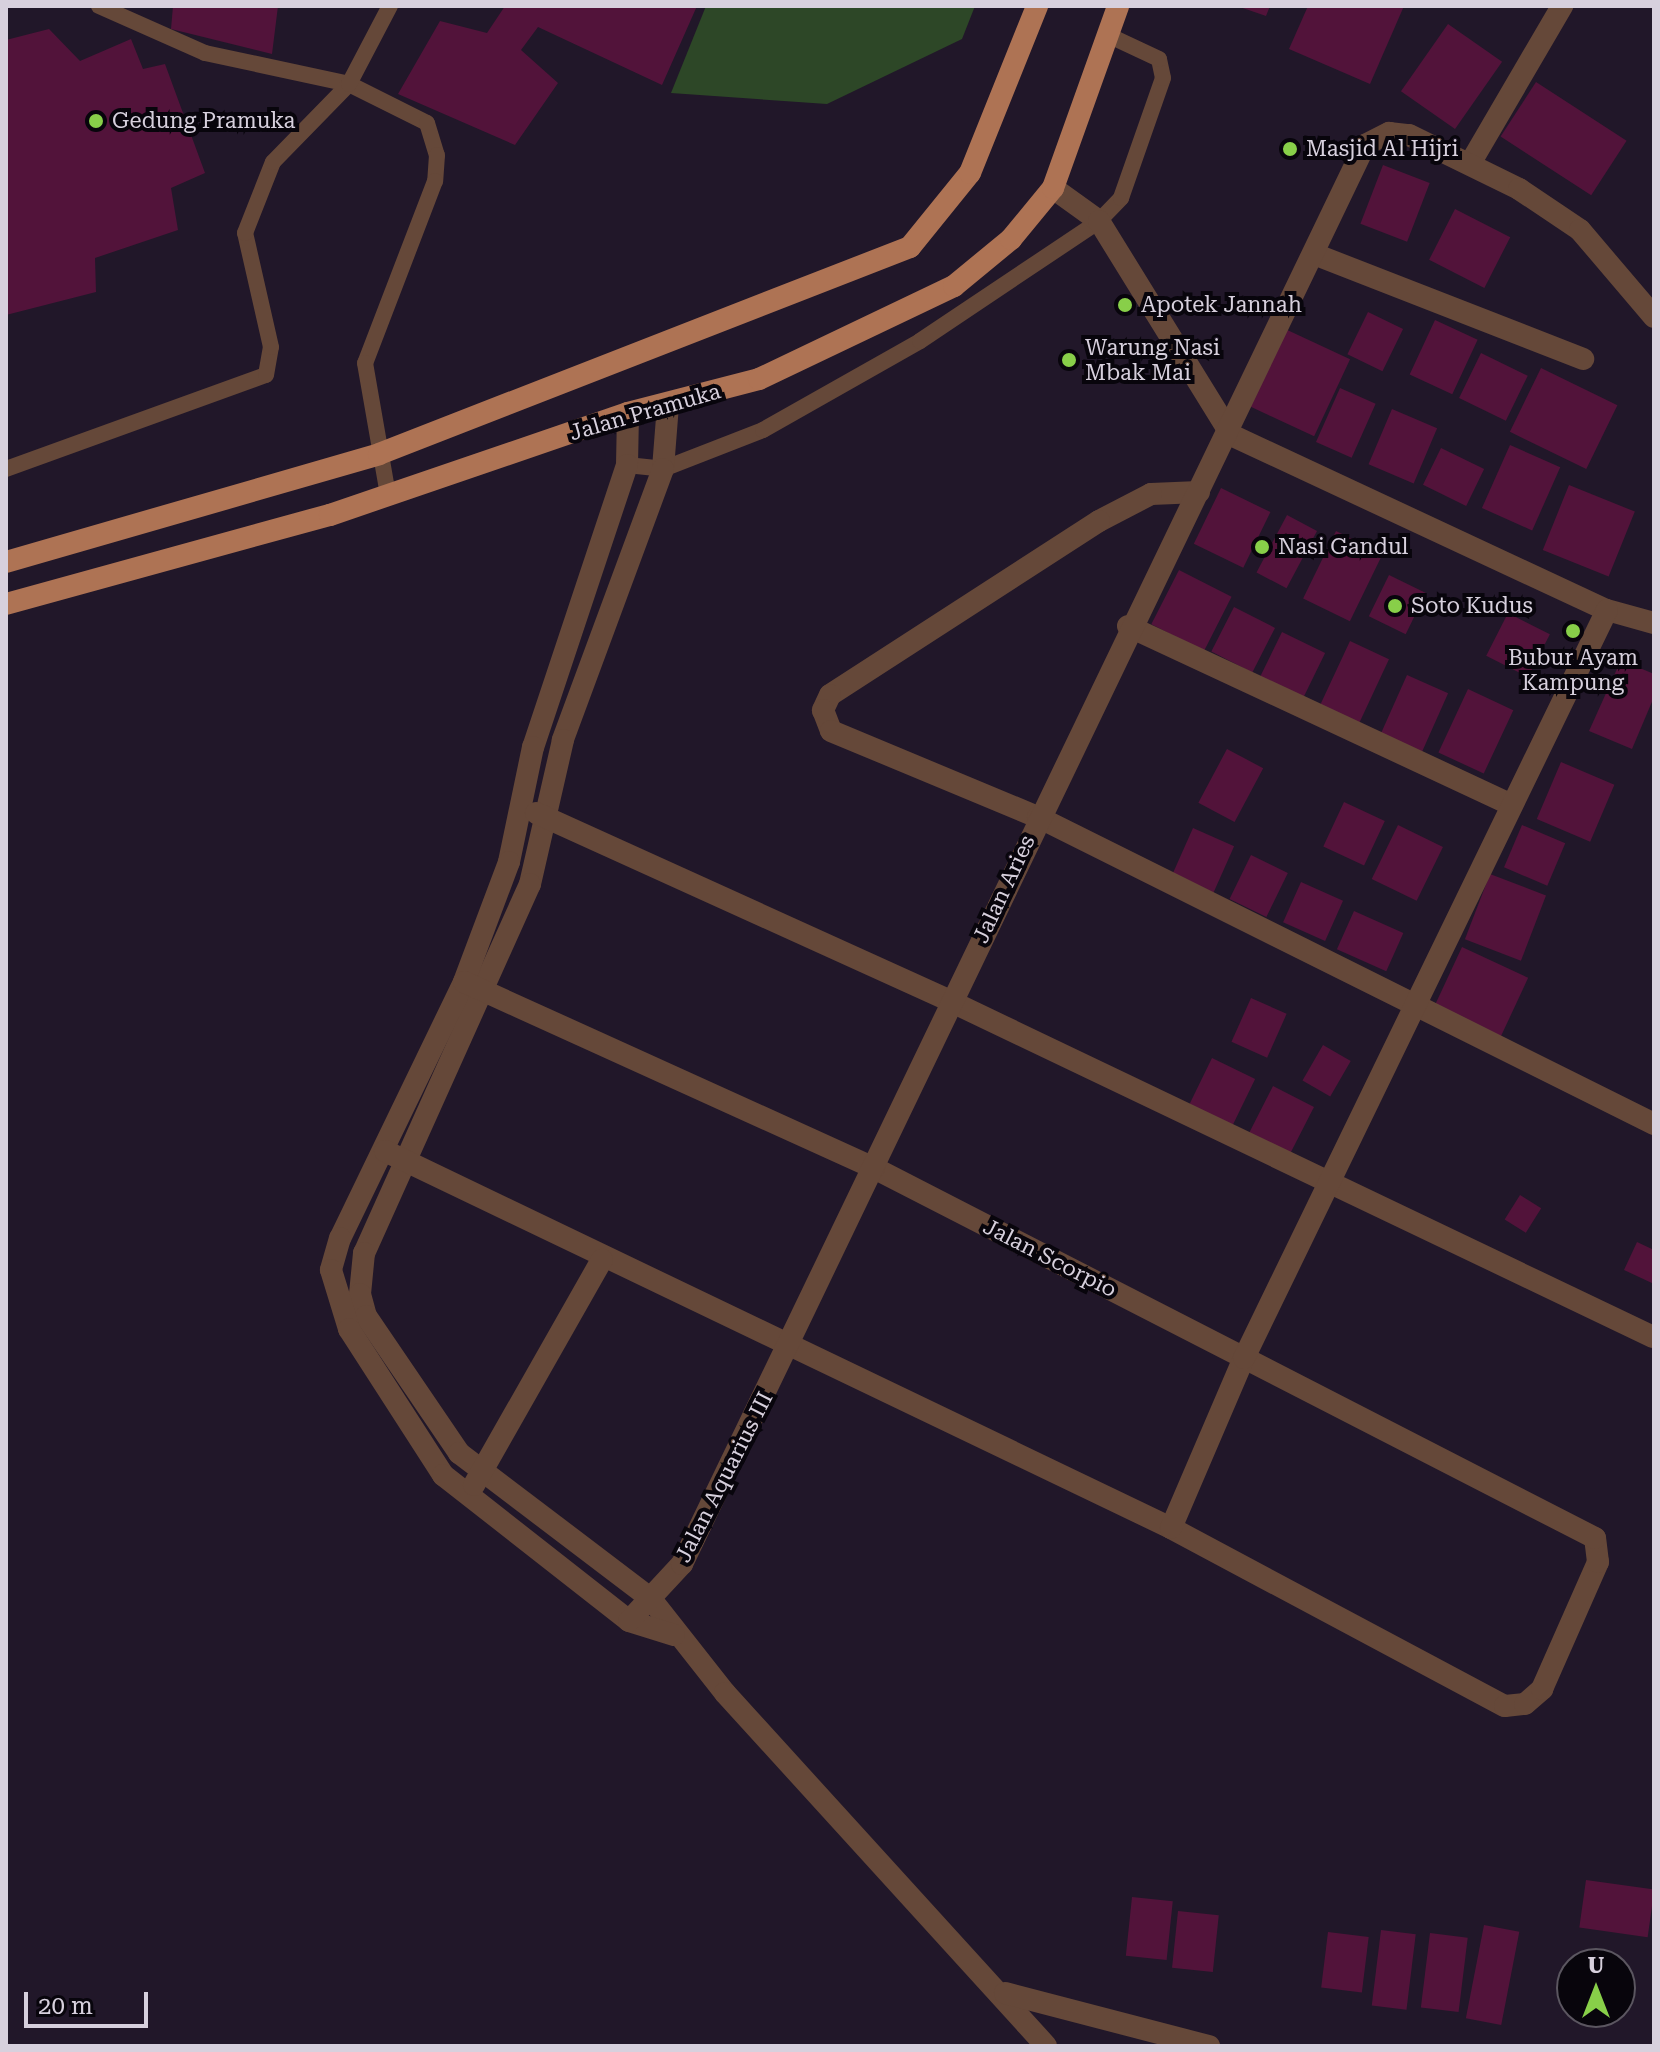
<!DOCTYPE html>
<style>
body{margin:0}
#map{position:relative;width:1660px;height:2052px;overflow:hidden;background:#211729;font-family:"Roboto Serif",serif}
div>[style]{position:absolute}
[style*='--x']{left:calc(var(--x)*1px);top:calc(var(--y)*1px);width:calc(var(--w)*1px);rotate:calc(var(--a)*1deg)}
.green>*{inset:0;background:#2d4727}
.building>*{inset:0;background:#52133a;transform-origin:0 0}
.service>*{height:16px;margin:-8px;padding:0 8px;transform-origin:8px;border-radius:8px;background:#654839}
.minor>*{height:22px;margin:-11px;padding:0 11px;transform-origin:11px;border-radius:11px;background:#654839}
.primary>*{height:22px;margin:-11px;padding:0 11px;transform-origin:11px;border-radius:11px;background:#ae7354}
.dots>*{width:22px;height:22px;translate:-50% -50%;box-sizing:border-box;border:4px solid #08050c;border-radius:50%}
span{translate:-50% -50%;white-space:nowrap;text-align:center;line-height:1.15;-webkit-text-stroke:8px #08050c;paint-order:stroke}
.poi-label{font-size:22px;color:#d7d0dd}
.left{translate:0 -50%;text-align:left}
.street-label{font-size:22px;color:#d7d0dd}
.frame{position:absolute;inset:0;border:8px solid #d7d0dd;pointer-events:none}
.north{position:absolute;left:1556px;top:1948px;width:80px;height:80px;box-sizing:border-box;background:#08050c;border:2px solid #5b5660;border-radius:50%;rotate:0deg;font-size:22px;font-weight:700;line-height:32px;text-align:center;color:#d7d0dd}
.north::after{content:'';display:block;margin:auto;width:28px;height:36px;background:#88cf49;clip-path:polygon(50% 0,100% 100%,50% 72%,0 100%)}
.scale{position:absolute;left:24px;top:1992px;width:124px;height:36px;box-sizing:border-box;border:4px solid #d7d0dd;border-top:0;padding-left:10px;font-size:24px;line-height:28px;white-space:nowrap;color:#d7d0dd;-webkit-text-stroke:6px #08050c;paint-order:stroke}
</style>
<div id="map">
<div class="green">
<i style="clip-path:polygon(706px 6px,975px 6px,962px 39px,827px 104px,671px 93px)"></i>
</div>
<div class="building">
<i style="clip-path:polygon(173px 6px,278px 6px,272px 54px,171px 29px)"></i>
<i style="clip-path:polygon(505px 6px,697px 6px,662px 85px,538px 27px,521px 50px,558px 83px,515px 145px,398px 94px,440px 21px,487px 33px)"></i>
<i style="clip-path:polygon(1237px 6px,1270px 6px,1266px 16px)"></i>
<i style="clip-path:polygon(1308px 6px,1404px 6px,1370px 84px,1289px 49px)"></i>
<i style="left:1448px;top:24px;width:66px;height:82px;rotate:35deg"></i>
<i style="clip-path:polygon(49px 29px,80px 61px,131px 39px,143px 69px,165px 64px,205px 173px,171px 188px,178px 230px,95px 258px,96px 292px,6px 315px,6px 40px)"></i>
<i style="left:1536px;top:82px;width:108px;height:65px;rotate:33deg"></i>
<i style="left:1383px;top:165px;width:50px;height:63px;rotate:21deg"></i>
<i style="left:1455px;top:209px;width:62px;height:57px;rotate:27deg"></i>
<i style="left:1368px;top:312px;width:39px;height:47px;rotate:26deg"></i>
<i style="left:1435px;top:320px;width:47px;height:60px;rotate:25deg"></i>
<i style="left:1283px;top:328px;width:74px;height:85px;rotate:25deg"></i>
<i style="left:1481px;top:353px;width:52px;height:50px;rotate:26deg"></i>
<i style="left:1541px;top:368px;width:85px;height:71px;rotate:26deg"></i>
<i style="left:1340px;top:388px;width:39px;height:59px;rotate:24deg"></i>
<i style="left:1392px;top:409px;width:49px;height:60px;rotate:23deg"></i>
<i style="left:1510px;top:445px;width:55px;height:69px;rotate:24deg"></i>
<i style="left:1441px;top:448px;width:48px;height:41px;rotate:26deg"></i>
<i style="left:1569px;top:485px;width:71px;height:70px;rotate:22deg"></i>
<i style="left:1221px;top:488px;width:55px;height:62px;rotate:26deg"></i>
<i style="left:1287px;top:515px;width:34px;height:65px;rotate:28deg"></i>
<i style="left:1336px;top:531px;width:52px;height:75px;rotate:26deg"></i>
<i style="left:1179px;top:570px;width:59px;height:61px;rotate:27deg"></i>
<i style="left:1389px;top:575px;width:41px;height:46px;rotate:26deg"></i>
<i style="left:1234px;top:607px;width:46px;height:50px;rotate:27deg"></i>
<i style="left:1508px;top:613px;width:47px;height:48px;rotate:27deg"></i>
<i style="left:1282px;top:632px;width:48px;height:56px;rotate:26deg"></i>
<i style="left:1350px;top:641px;width:43px;height:72px;rotate:25deg"></i>
<i style="clip-path:polygon(1621px 660px,1654px 674px,1654px 697px,1632px 749px,1589px 731px)"></i>
<i style="left:1407px;top:675px;width:45px;height:66px;rotate:24deg"></i>
<i style="left:1468px;top:689px;width:50px;height:70px;rotate:25deg"></i>
<i style="left:1227px;top:749px;width:41px;height:61px;rotate:28deg"></i>
<i style="left:1561px;top:762px;width:58px;height:62px;rotate:23deg"></i>
<i style="left:1344px;top:802px;width:45px;height:49px;rotate:25deg"></i>
<i style="left:1398px;top:825px;width:50px;height:60px;rotate:26deg"></i>
<i style="left:1522px;top:825px;width:47px;height:46px;rotate:23deg"></i>
<i style="left:1193px;top:828px;width:45px;height:56px;rotate:24deg"></i>
<i style="left:1251px;top:855px;width:41px;height:49px;rotate:26deg"></i>
<i style="left:1490px;top:874px;width:60px;height:70px;rotate:21deg"></i>
<i style="left:1301px;top:882px;width:46px;height:44px;rotate:24deg"></i>
<i style="left:1354px;top:911px;width:54px;height:42px;rotate:24deg"></i>
<i style="left:1462px;top:947px;width:73px;height:65px;rotate:25deg"></i>
<i style="left:1251px;top:998px;width:39px;height:48px;rotate:24deg"></i>
<i style="left:1323px;top:1045px;width:32px;height:41px;rotate:30deg"></i>
<i style="left:1212px;top:1058px;width:48px;height:55px;rotate:26deg"></i>
<i style="left:1273px;top:1086px;width:46px;height:58px;rotate:27deg"></i>
<i style="left:1520px;top:1195px;width:25px;height:29px;rotate:32deg"></i>
<i style="clip-path:polygon(1637px 1242px,1654px 1250px,1654px 1284px,1624px 1270px)"></i>
<i style="left:1586px;top:1880px;width:69px;height:48px;rotate:8deg"></i>
<i style="left:1132px;top:1897px;width:41px;height:59px;rotate:6deg"></i>
<i style="left:1178px;top:1911px;width:41px;height:57px;rotate:6deg"></i>
<i style="left:1484px;top:1925px;width:36px;height:95px;rotate:11deg"></i>
<i style="left:1381px;top:1930px;width:35px;height:76px;rotate:7deg"></i>
<i style="left:1328px;top:1932px;width:41px;height:56px;rotate:7deg"></i>
<i style="left:1430px;top:1933px;width:38px;height:75px;rotate:7deg"></i>
</div>
<div class="service">
<i style="--x:99;--y:6;--w:116;--a:23.9"></i>
<i style="--x:205;--y:53;--w:147;--a:12.1"></i>
<i style="--x:349;--y:84;--w:87;--a:26.6"></i>
<i style="--x:427;--y:123;--w:34;--a:73"></i>
<i style="--x:437;--y:155;--w:26;--a:94"></i>
<i style="--x:435;--y:181;--w:195;--a:111"></i>
<i style="--x:365;--y:363;--w:134;--a:80.1"></i>
<i style="--x:627;--y:465;--w:36;--a:6"></i>
<i style="--x:663;--y:469;--w:107;--a:-21.3"></i>
<i style="--x:763;--y:430;--w:180;--a:-29.5"></i>
<i style="--x:920;--y:341;--w:216;--a:-33.8"></i>
<i style="--x:1099;--y:221;--w:32;--a:-46"></i>
<i style="--x:1121;--y:198;--w:127;--a:-70.7"></i>
<i style="--x:1163;--y:78;--w:19;--a:-102"></i>
<i style="--x:1159;--y:59;--w:56;--a:-154.8"></i>
<i style="--x:6;--y:469;--w:276;--a:-19.9"></i>
<i style="--x:266;--y:375;--w:28;--a:-80"></i>
<i style="--x:271;--y:347;--w:117;--a:-102.8"></i>
<i style="--x:245;--y:233;--w:76;--a:-68.5"></i>
<i style="--x:273;--y:162;--w:109;--a:-45.7"></i>
<i style="--x:349;--y:84;--w:88;--a:-62.3"></i>
</div>
<div class="minor">
<i style="--x:1471;--y:162;--w:181;--a:-59.7"></i>
<i style="--x:1053;--y:188;--w:57;--a:35.7"></i>
<i style="--x:1099;--y:221;--w:251;--a:58.3"></i>
<i style="--x:1231;--y:435;--w:415;--a:25"></i>
<i style="--x:1607;--y:610;--w:49;--a:15.5"></i>
<i style="--x:1314;--y:254;--w:289;--a:21.3"></i>
<i style="--x:668;--y:405;--w:64;--a:94.5"></i>
<i style="--x:663;--y:469;--w:289;--a:110.3"></i>
<i style="--x:563;--y:740;--w:148;--a:102.9"></i>
<i style="--x:530;--y:884;--w:405;--a:114.2"></i>
<i style="--x:364;--y:1253;--w:41;--a:95.6"></i>
<i style="--x:360;--y:1294;--w:23;--a:75"></i>
<i style="--x:366;--y:1316;--w:166;--a:55.8"></i>
<i style="--x:459;--y:1453;--w:241;--a:37.2"></i>
<i style="--x:651;--y:1599;--w:120;--a:51.8"></i>
<i style="--x:725;--y:1693;--w:477;--a:47.7"></i>
<i style="--x:628;--y:413;--w:52;--a:91.1"></i>
<i style="--x:627;--y:465;--w:297;--a:108.4"></i>
<i style="--x:533;--y:747;--w:117;--a:101.8"></i>
<i style="--x:509;--y:862;--w:128;--a:110.6"></i>
<i style="--x:464;--y:982;--w:284;--a:115.8"></i>
<i style="--x:340;--y:1238;--w:33;--a:106"></i>
<i style="--x:331;--y:1270;--w:62;--a:73"></i>
<i style="--x:349;--y:1329;--w:174;--a:57.2"></i>
<i style="--x:443;--y:1475;--w:236;--a:38.1"></i>
<i style="--x:629;--y:1621;--w:47;--a:17.3"></i>
<i style="--x:1199;--y:492;--w:48;--a:177.6"></i>
<i style="--x:1151;--y:494;--w:59;--a:152.6"></i>
<i style="--x:1099;--y:521;--w:320;--a:147.1"></i>
<i style="--x:830;--y:695;--w:17;--a:115"></i>
<i style="--x:823;--y:710;--w:22;--a:69"></i>
<i style="--x:831;--y:731;--w:224;--a:22.6"></i>
<i style="--x:1038;--y:817;--w:688;--a:26.49"></i>
<i style="--x:1128;--y:626;--w:421;--a:25"></i>
<i style="--x:536;--y:813;--w:457;--a:24.4"></i>
<i style="--x:952;--y:1002;--w:777;--a:25.54"></i>
<i style="--x:385;--y:1151;--w:872;--a:25.62"></i>
<i style="--x:1171;--y:1528;--w:378;--a:28.1"></i>
<i style="--x:1505;--y:1706;--w:20;--a:-6"></i>
<i style="--x:1525;--y:1704;--w:23;--a:-41"></i>
<i style="--x:1542;--y:1689;--w:139;--a:-66.2"></i>
<i style="--x:1598;--y:1562;--w:24;--a:-97"></i>
<i style="--x:1595;--y:1538;--w:810;--a:-152.83"></i>
<i style="--x:874;--y:1168;--w:450;--a:-155.6"></i>
<i style="--x:474;--y:1485;--w:259;--a:-60.4"></i>
<i style="--x:1171;--y:1528;--w:185;--a:-66.8"></i>
<i style="--x:1244;--y:1358;--w:831;--a:-64.11"></i>
<i style="--x:629;--y:1621;--w:78;--a:-47.1"></i>
<i style="--x:682;--y:1564;--w:1575;--a:-64.3"></i>
<i style="--x:1365;--y:145;--w:27;--a:-27"></i>
<i style="--x:1389;--y:133;--w:20;--a:6"></i>
<i style="--x:1409;--y:135;--w:123;--a:26.1"></i>
<i style="--x:1519;--y:189;--w:73;--a:33.9"></i>
<i style="--x:1580;--y:230;--w:114;--a:49.6"></i>
<i style="--x:1005;--y:1993;--w:211;--a:14.6"></i>
</div>
<div class="primary">
<i style="--x:6;--y:562;--w:388;--a:-16.1"></i>
<i style="--x:379;--y:454;--w:570;--a:-21.3"></i>
<i style="--x:910;--y:247;--w:95;--a:-51"></i>
<i style="--x:970;--y:173;--w:180;--a:-68.1"></i>
<i style="--x:6;--y:604;--w:336;--a:-15.4"></i>
<i style="--x:330;--y:515;--w:315;--a:-18.9"></i>
<i style="--x:628;--y:413;--w:135;--a:-14.5"></i>
<i style="--x:759;--y:379;--w:216;--a:-25.5"></i>
<i style="--x:954;--y:286;--w:74;--a:-39.5"></i>
<i style="--x:1011;--y:239;--w:66;--a:-50.5"></i>
<i style="--x:1053;--y:188;--w:193;--a:-70.3"></i>
</div>
<div class="dots">
<i style="left:96px;top:121px;background:#88cf49"></i>
<i style="left:1290px;top:149px;background:#88cf49"></i>
<i style="left:1125px;top:305px;background:#88cf49"></i>
<i style="left:1069px;top:360px;background:#88cf49"></i>
<i style="left:1262px;top:547px;background:#88cf49"></i>
<i style="left:1395px;top:606px;background:#88cf49"></i>
<i style="left:1573px;top:631px;background:#88cf49"></i>
</div>
<div class="poi-label">
<span class="left" style="left:112px;top:121px">Gedung Pramuka</span>
<span class="left" style="left:1306px;top:149px">Masjid Al Hijri</span>
<span class="left" style="left:1141px;top:305px">Apotek Jannah</span>
<span class="left" style="left:1085px;top:360px">Warung Nasi<br>Mbak Mai</span>
<span class="left" style="left:1278px;top:547px">Nasi Gandul</span>
<span class="left" style="left:1411px;top:606px">Soto Kudus</span>
<span style="left:1573px;top:670px">Bubur Ayam<br>Kampung</span>
</div>
<div class="street-label">
<span style="left:645px;top:412px;rotate:-16deg">Jalan Pramuka</span>
<span style="left:1004px;top:889px;rotate:-65deg">Jalan Aries</span>
<span style="left:1050px;top:1258px;rotate:27deg">Jalan Scorpio</span>
<span style="left:724px;top:1477px;rotate:-63deg">Jalan Aquarius III</span>
</div>
<div class="frame"></div>
<div class="north">U</div>
<div class="scale">20 m</div>
</div>
